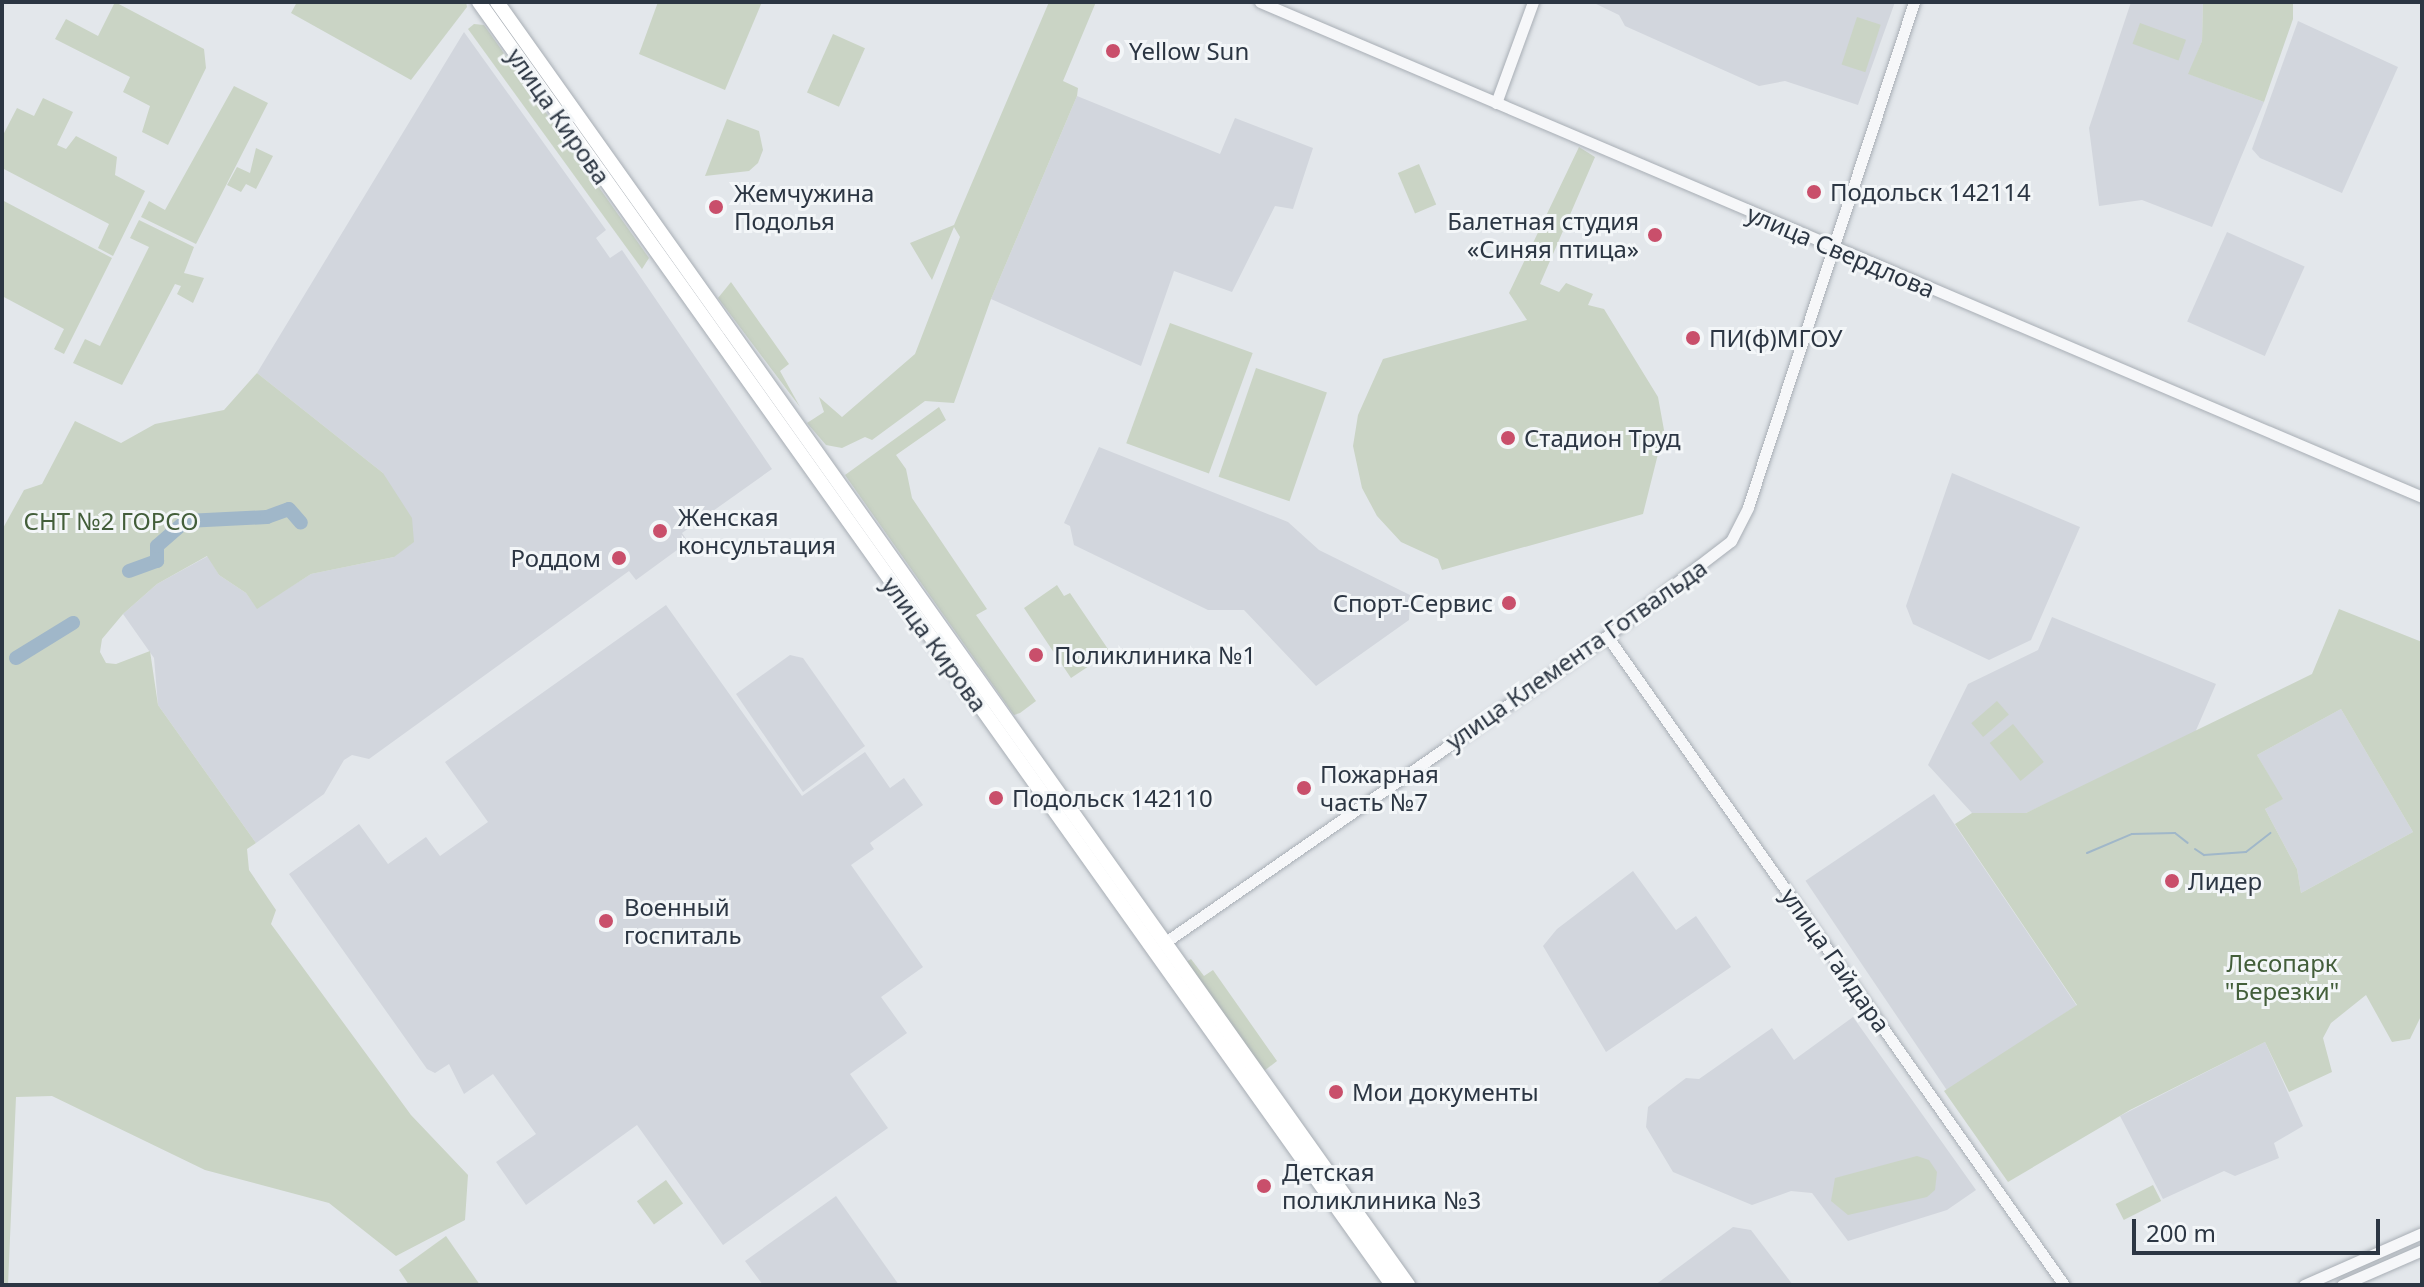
<!DOCTYPE html>
<meta charset="utf-8">
<style>
body{margin:0}
#map{position:relative;width:2424px;height:1287px;overflow:hidden;background:#e3e7eb;font-family:"Noto Sans",sans-serif}
div>[style]{position:absolute}
[style*='--x']{left:calc(var(--x)*1px);top:calc(var(--y)*1px);width:calc(var(--w)*1px);rotate:calc(var(--a)*1deg)}
.built>*{inset:0;background:#d2d6dd;transform-origin:0 0}
.green>*{inset:0;background:#cad4c5;transform-origin:0 0}
.stream>*{height:2px;margin:-1px;padding:0 1px;transform-origin:1px;border-radius:1px;background:#a0b7c9}
.river>*{height:14px;margin:-7px;padding:0 7px;transform-origin:7px;border-radius:7px;background:#a0b7c9}
.roads{filter:drop-shadow(0 0 2px #a8aeb5) drop-shadow(0 0 2px #a8aeb5)}
.tertiary>*{height:11px;margin:-5.5px;padding:0 5.5px;transform-origin:5.5px;border-radius:5.5px;background:#f6f7f9}
.primary>*{height:14px;margin:-7px;padding:0 7px;transform-origin:7px;border-radius:7px;background:#fff}
.dots>*{width:22px;height:22px;translate:-50% -50%;box-sizing:border-box;border:4px solid #f3f6f8;border-radius:50%}
span{translate:-50% -50%;white-space:nowrap;text-align:center;line-height:1.15;-webkit-text-stroke:6px #f3f6f8;paint-order:stroke}
.poi-label{font-size:24px;color:#2c3643}
.left{translate:0 -50%;text-align:left}
.right{translate:-100% -50%;text-align:right}
.street-label{font-size:24px;color:#2c3643}
.park-label{font-size:24px;color:#435e3a}
.frame{position:absolute;inset:0;border:4px solid #2c3643;pointer-events:none}
.scale{position:absolute;left:2132px;top:1219px;width:248px;height:36px;box-sizing:border-box;border:4px solid #2c3643;border-top:0;padding-left:10px;font-size:24px;line-height:28px;white-space:nowrap;color:#2c3643;-webkit-text-stroke:6px #f3f6f8;paint-order:stroke}
</style>
<div id="map">
<div class="built">
<i style="clip-path:polygon(1592px 2px,1895px 2px,1858px 105px,1785px 81px,1759px 86px,1625px 26px,1619px 15px)"></i>
<i style="clip-path:polygon(2131px 2px,2203px 2px,2202px 41px,2189px 74px,2264px 102px,2212px 227px,2142px 200px,2099px 206px,2089px 128px)"></i>
<i style="clip-path:polygon(2298px 21px,2398px 67px,2342px 193px,2260px 158px,2252px 149px)"></i>
<i style="clip-path:polygon(464px 32px,606px 230px,596px 238px,610px 258px,622px 250px,772px 469px,682px 533px,688px 542px,636px 580px,629px 571px,369px 759px,352px 755px,344px 760px,324px 794px,256px 843px,158px 705px,154px 658px,123px 614px,157px 584px,208px 556px,219px 575px,246px 593px,257px 608px,311px 574px,394px 557px,383px 473px,257px 373px)"></i>
<i style="clip-path:polygon(1077px 96px,1220px 154px,1235px 118px,1313px 148px,1293px 209px,1275px 206px,1232px 292px,1174px 271px,1141px 366px,991px 299px)"></i>
<i style="left:2227px;top:232px;width:85px;height:98px;rotate:24deg"></i>
<i style="clip-path:polygon(1099px 447px,1288px 522px,1319px 550px,1410px 595px,1409px 620px,1316px 686px,1244px 610px,1208px 610px,1074px 545px,1070px 526px,1064px 523px)"></i>
<i style="clip-path:polygon(1952px 473px,2080px 527px,2031px 640px,1989px 660px,1913px 624px,1906px 606px)"></i>
<i style="clip-path:polygon(666px 605px,802px 796px,865px 752px,890px 788px,904px 778px,923px 805px,870px 843px,874px 849px,851px 865px,923px 967px,881px 997px,907px 1033px,850px 1074px,888px 1128px,723px 1245px,637px 1125px,526px 1205px,496px 1162px,536px 1134px,493px 1074px,464px 1094px,449px 1064px,435px 1073px,427px 1069px,289px 874px,359px 824px,388px 864px,426px 837px,440px 856px,488px 822px,445px 762px)"></i>
<i style="clip-path:polygon(2052px 617px,2216px 684px,2194px 735px,2026px 813px,1972px 813px,1928px 765px,1968px 684px,2038px 650px)"></i>
<i style="clip-path:polygon(790px 655px,803px 658px,865px 746px,803px 792px,736px 694px)"></i>
<i style="clip-path:polygon(2341px 709px,2413px 832px,2301px 893px,2297px 869px,2265px 809px,2282px 799px,2257px 755px)"></i>
<i style="left:1934px;top:794px;width:255px;height:155px;rotate:56deg"></i>
<i style="clip-path:polygon(1633px 871px,1676px 930px,1696px 916px,1731px 967px,1606px 1052px,1543px 946px,1557px 929px)"></i>
<i style="clip-path:polygon(1853px 1017px,1976px 1190px,1947px 1210px,1848px 1241px,1812px 1193px,1791px 1191px,1752px 1205px,1673px 1172px,1646px 1127px,1648px 1107px,1686px 1078px,1699px 1079px,1772px 1028px,1794px 1060px)"></i>
<i style="clip-path:polygon(2265px 1042px,2303px 1126px,2274px 1143px,2279px 1158px,2235px 1176px,2224px 1171px,2163px 1199px,2120px 1116px)"></i>
<i style="clip-path:polygon(836px 1196px,899px 1285px,763px 1285px,745px 1261px)"></i>
<i style="clip-path:polygon(1733px 1227px,1751px 1230px,1793px 1285px,1655px 1285px)"></i>
</div>
<div class="green">
<i style="clip-path:polygon(115px 2px,204px 49px,206px 68px,168px 145px,142px 132px,150px 106px,123px 92px,130px 77px,55px 39px,66px 19px,98px 36px)"></i>
<i style="clip-path:polygon(297px 2px,466px 2px,467px 7px,411px 80px,291px 13px)"></i>
<i style="clip-path:polygon(658px 2px,762px 2px,725px 90px,639px 54px)"></i>
<i style="clip-path:polygon(1049px 2px,1096px 2px,1063px 81px,1078px 88px,1077px 96px,991px 299px,954px 403px,925px 401px,872px 440px,865px 437px,842px 448px,826px 445px,807px 423px,824px 412px,819px 397px,842px 417px,915px 354px,960px 237px,954px 227px,932px 280px,910px 243px,954px 225px)"></i>
<i style="clip-path:polygon(2203px 2px,2293px 2px,2293px 19px,2264px 102px,2188px 74px,2202px 41px)"></i>
<i style="left:1857px;top:17px;width:25px;height:50px;rotate:18deg"></i>
<i style="left:2140px;top:23px;width:49px;height:22px;rotate:20deg"></i>
<i style="clip-path:polygon(474px 24px,484px 25px,649px 258px,642px 269px,468px 29px)"></i>
<i style="left:833px;top:34px;width:35px;height:64px;rotate:24deg"></i>
<i style="clip-path:polygon(234px 86px,268px 103px,196px 244px,141px 217px,149px 201px,165px 210px)"></i>
<i style="clip-path:polygon(43px 98px,73px 112px,57px 145px,66px 149px,76px 136px,117px 157px,115px 175px,145px 191px,113px 256px,98px 248px,109px 224px,2px 168px,2px 137px,17px 108px,34px 116px)"></i>
<i style="clip-path:polygon(727px 119px,759px 131px,763px 150px,758px 163px,749px 171px,705px 176px)"></i>
<i style="clip-path:polygon(1579px 147px,1595px 157px,1540px 284px,1559px 292px,1566px 283px,1593px 294px,1588px 305px,1604px 309px,1658px 397px,1664px 430px,1643px 514px,1442px 570px,1438px 559px,1401px 542px,1377px 516px,1362px 488px,1353px 446px,1358px 415px,1383px 359px,1527px 320px,1509px 293px)"></i>
<i style="clip-path:polygon(256px 148px,273px 156px,256px 189px,246px 184px,241px 192px,227px 185px,237px 167px,250px 173px)"></i>
<i style="left:1419px;top:164px;width:44px;height:23px;rotate:67deg"></i>
<i style="clip-path:polygon(2px 200px,112px 258px,64px 354px,54px 349px,64px 329px,2px 296px)"></i>
<i style="clip-path:polygon(139px 220px,194px 247px,184px 273px,204px 278px,193px 303px,177px 294px,181px 286px,175px 284px,122px 385px,73px 363px,85px 339px,100px 346px,149px 247px,130px 238px)"></i>
<i style="clip-path:polygon(731px 282px,789px 364px,780px 371px,800px 407px,718px 298px)"></i>
<i style="left:1170px;top:323px;width:88px;height:128px;rotate:20deg"></i>
<i style="left:1256px;top:368px;width:75px;height:115px;rotate:19deg"></i>
<i style="clip-path:polygon(257px 373px,383px 473px,412px 518px,414px 542px,394px 557px,311px 574px,257px 609px,246px 593px,219px 575px,207px 556px,157px 584px,123px 614px,102px 639px,100px 652px,106px 663px,116px 664px,150px 651px,158px 705px,256px 843px,247px 849px,249px 870px,276px 910px,271px 924px,411px 1115px,468px 1175px,465px 1220px,396px 1256px,329px 1203px,205px 1170px,52px 1096px,16px 1097px,8px 1285px,2px 1285px,2px 530px,24px 490px,42px 484px,75px 421px,121px 443px,155px 424px,224px 410px)"></i>
<i style="clip-path:polygon(939px 407px,946px 420px,896px 455px,906px 469px,912px 498px,987px 609px,976px 615px,1036px 701px,1020px 713px,1014px 715px,845px 475px)"></i>
<i style="clip-path:polygon(1057px 585px,1064px 596px,1070px 593px,1110px 652px,1071px 678px,1024px 608px)"></i>
<i style="clip-path:polygon(evenodd,2339px 609px,2422px 642px,2422px 1014px,2410px 1039px,2392px 1042px,2366px 995px,2331px 1023px,2323px 1038px,2332px 1072px,2289px 1092px,2265px 1042px,2130px 1110px,2008px 1182px,1944px 1091px,2077px 1005px,1955px 824px,1972px 813px,2026px 813px,2312px 674px,2339px 609px,2341px 709px,2413px 832px,2301px 893px,2297px 869px,2265px 809px,2283px 799px,2257px 755px,2341px 709px)"></i>
<i style="left:1997px;top:701px;width:18px;height:34px;rotate:49deg"></i>
<i style="left:2013px;top:724px;width:49px;height:30px;rotate:51deg"></i>
<i style="clip-path:polygon(1191px 959px,1204px 976px,1213px 970px,1277px 1061px,1264px 1071px,1186px 962px)"></i>
<i style="clip-path:polygon(1917px 1156px,1929px 1160px,1937px 1172px,1935px 1190px,1927px 1197px,1848px 1215px,1831px 1201px,1835px 1178px)"></i>
<i style="left:666px;top:1180px;width:29px;height:36px;rotate:54deg"></i>
<i style="left:2153px;top:1185px;width:18px;height:42px;rotate:63deg"></i>
<i style="clip-path:polygon(446px 1236px,480px 1285px,409px 1285px,399px 1270px)"></i>
</div>
<div class="stream">
<i style="--x:2195;--y:849;--w:11;--a:34"></i>
<i style="--x:2204;--y:855;--w:42;--a:-4.1"></i>
<i style="--x:2246;--y:852;--w:31;--a:-38"></i>
<i style="--x:2087;--y:853;--w:49;--a:-22.9"></i>
<i style="--x:2132;--y:834;--w:43;--a:-1.3"></i>
<i style="--x:2175;--y:833;--w:16;--a:38"></i>
</div>
<div class="river">
<i style="--x:129;--y:571;--w:30;--a:-20"></i>
<i style="--x:157;--y:561;--w:15;--a:-90"></i>
<i style="--x:157;--y:546;--w:38;--a:-41"></i>
<i style="--x:186;--y:521;--w:81;--a:-2.8"></i>
<i style="--x:267;--y:517;--w:23;--a:-20"></i>
<i style="--x:289;--y:509;--w:18;--a:49"></i>
<i style="--x:16;--y:658;--w:67;--a:-31.6"></i>
</div>
<div class="roads">
<div class="tertiary">
<i style="--x:1260;--y:2;--w:1263;--a:23.07"></i>
<i style="--x:1496;--y:103;--w:108;--a:-69.9"></i>
<i style="--x:1607;--y:636;--w:794;--a:54.85"></i>
<i style="--x:1164;--y:943;--w:539;--a:-34.72"></i>
<i style="--x:1607;--y:636;--w:156;--a:-37.5"></i>
<i style="--x:1731;--y:541;--w:38;--a:-63"></i>
<i style="--x:1748;--y:507;--w:532;--a:-71.8"></i>
<i style="--x:2304;--y:1285;--w:129;--a:-23.8"></i>
<i style="--x:2342;--y:1285;--w:87;--a:-23.6"></i>
</div>
<div class="primary">
<i style="--x:479;--y:2;--w:1575;--a:54.56"></i>
<i style="--x:497;--y:2;--w:1574;--a:54.62"></i>
</div>
</div>
<div class="dots">
<i style="left:1113px;top:51px;background:#c94f6b"></i>
<i style="left:1814px;top:192px;background:#c94f6b"></i>
<i style="left:716px;top:207px;background:#c94f6b"></i>
<i style="left:1655px;top:235px;background:#c94f6b"></i>
<i style="left:1693px;top:338px;background:#c94f6b"></i>
<i style="left:1508px;top:438px;background:#c94f6b"></i>
<i style="left:660px;top:531px;background:#c94f6b"></i>
<i style="left:619px;top:558px;background:#c94f6b"></i>
<i style="left:1509px;top:603px;background:#c94f6b"></i>
<i style="left:1036px;top:655px;background:#c94f6b"></i>
<i style="left:1304px;top:788px;background:#c94f6b"></i>
<i style="left:996px;top:798px;background:#c94f6b"></i>
<i style="left:2172px;top:881px;background:#c94f6b"></i>
<i style="left:606px;top:921px;background:#c94f6b"></i>
<i style="left:1336px;top:1092px;background:#c94f6b"></i>
<i style="left:1264px;top:1186px;background:#c94f6b"></i>
</div>
<div class="poi-label">
<span class="left" style="left:1129px;top:51px">Yellow Sun</span>
<span class="left" style="left:1830px;top:192px">Подольск 142114</span>
<span class="left" style="left:734px;top:207px">Жемчужина<br>Подолья</span>
<span class="right" style="left:1639px;top:235px">Балетная студия<br>«Синяя птица»</span>
<span class="left" style="left:1709px;top:338px">ПИ(ф)МГОУ</span>
<span class="left" style="left:1524px;top:438px">Стадион Труд</span>
<span class="left" style="left:678px;top:531px">Женская<br>консультация</span>
<span class="right" style="left:601px;top:558px">Роддом</span>
<span class="right" style="left:1493px;top:603px">Спорт-Сервис</span>
<span class="left" style="left:1054px;top:655px">Поликлиника №1</span>
<span class="left" style="left:1320px;top:788px">Пожарная<br>часть №7</span>
<span class="left" style="left:1012px;top:798px">Подольск 142110</span>
<span class="left" style="left:2188px;top:881px">Лидер</span>
<span class="left" style="left:624px;top:921px">Военный<br>госпиталь</span>
<span class="left" style="left:1352px;top:1092px">Мои документы</span>
<span class="left" style="left:1282px;top:1186px">Детская<br>поликлиника №3</span>
</div>
<div class="street-label">
<span style="left:559px;top:116px;rotate:55deg">улица Кирова</span>
<span style="left:1841px;top:251px;rotate:23deg">улица Свердлова</span>
<span style="left:935px;top:644px;rotate:54deg">улица Кирова</span>
<span style="left:1576px;top:654px;rotate:-35deg">улица Клемента Готвальда</span>
<span style="left:1836px;top:960px;rotate:55deg">улица Гайдара</span>
</div>
<div class="park-label">
<span style="left:111px;top:521px">СНТ №2 ГОРСО</span>
<span style="left:2282px;top:977px">Лесопарк<br>"Березки"</span>
</div>
<div class="frame"></div>
<div class="scale">200 m</div>
</div>
